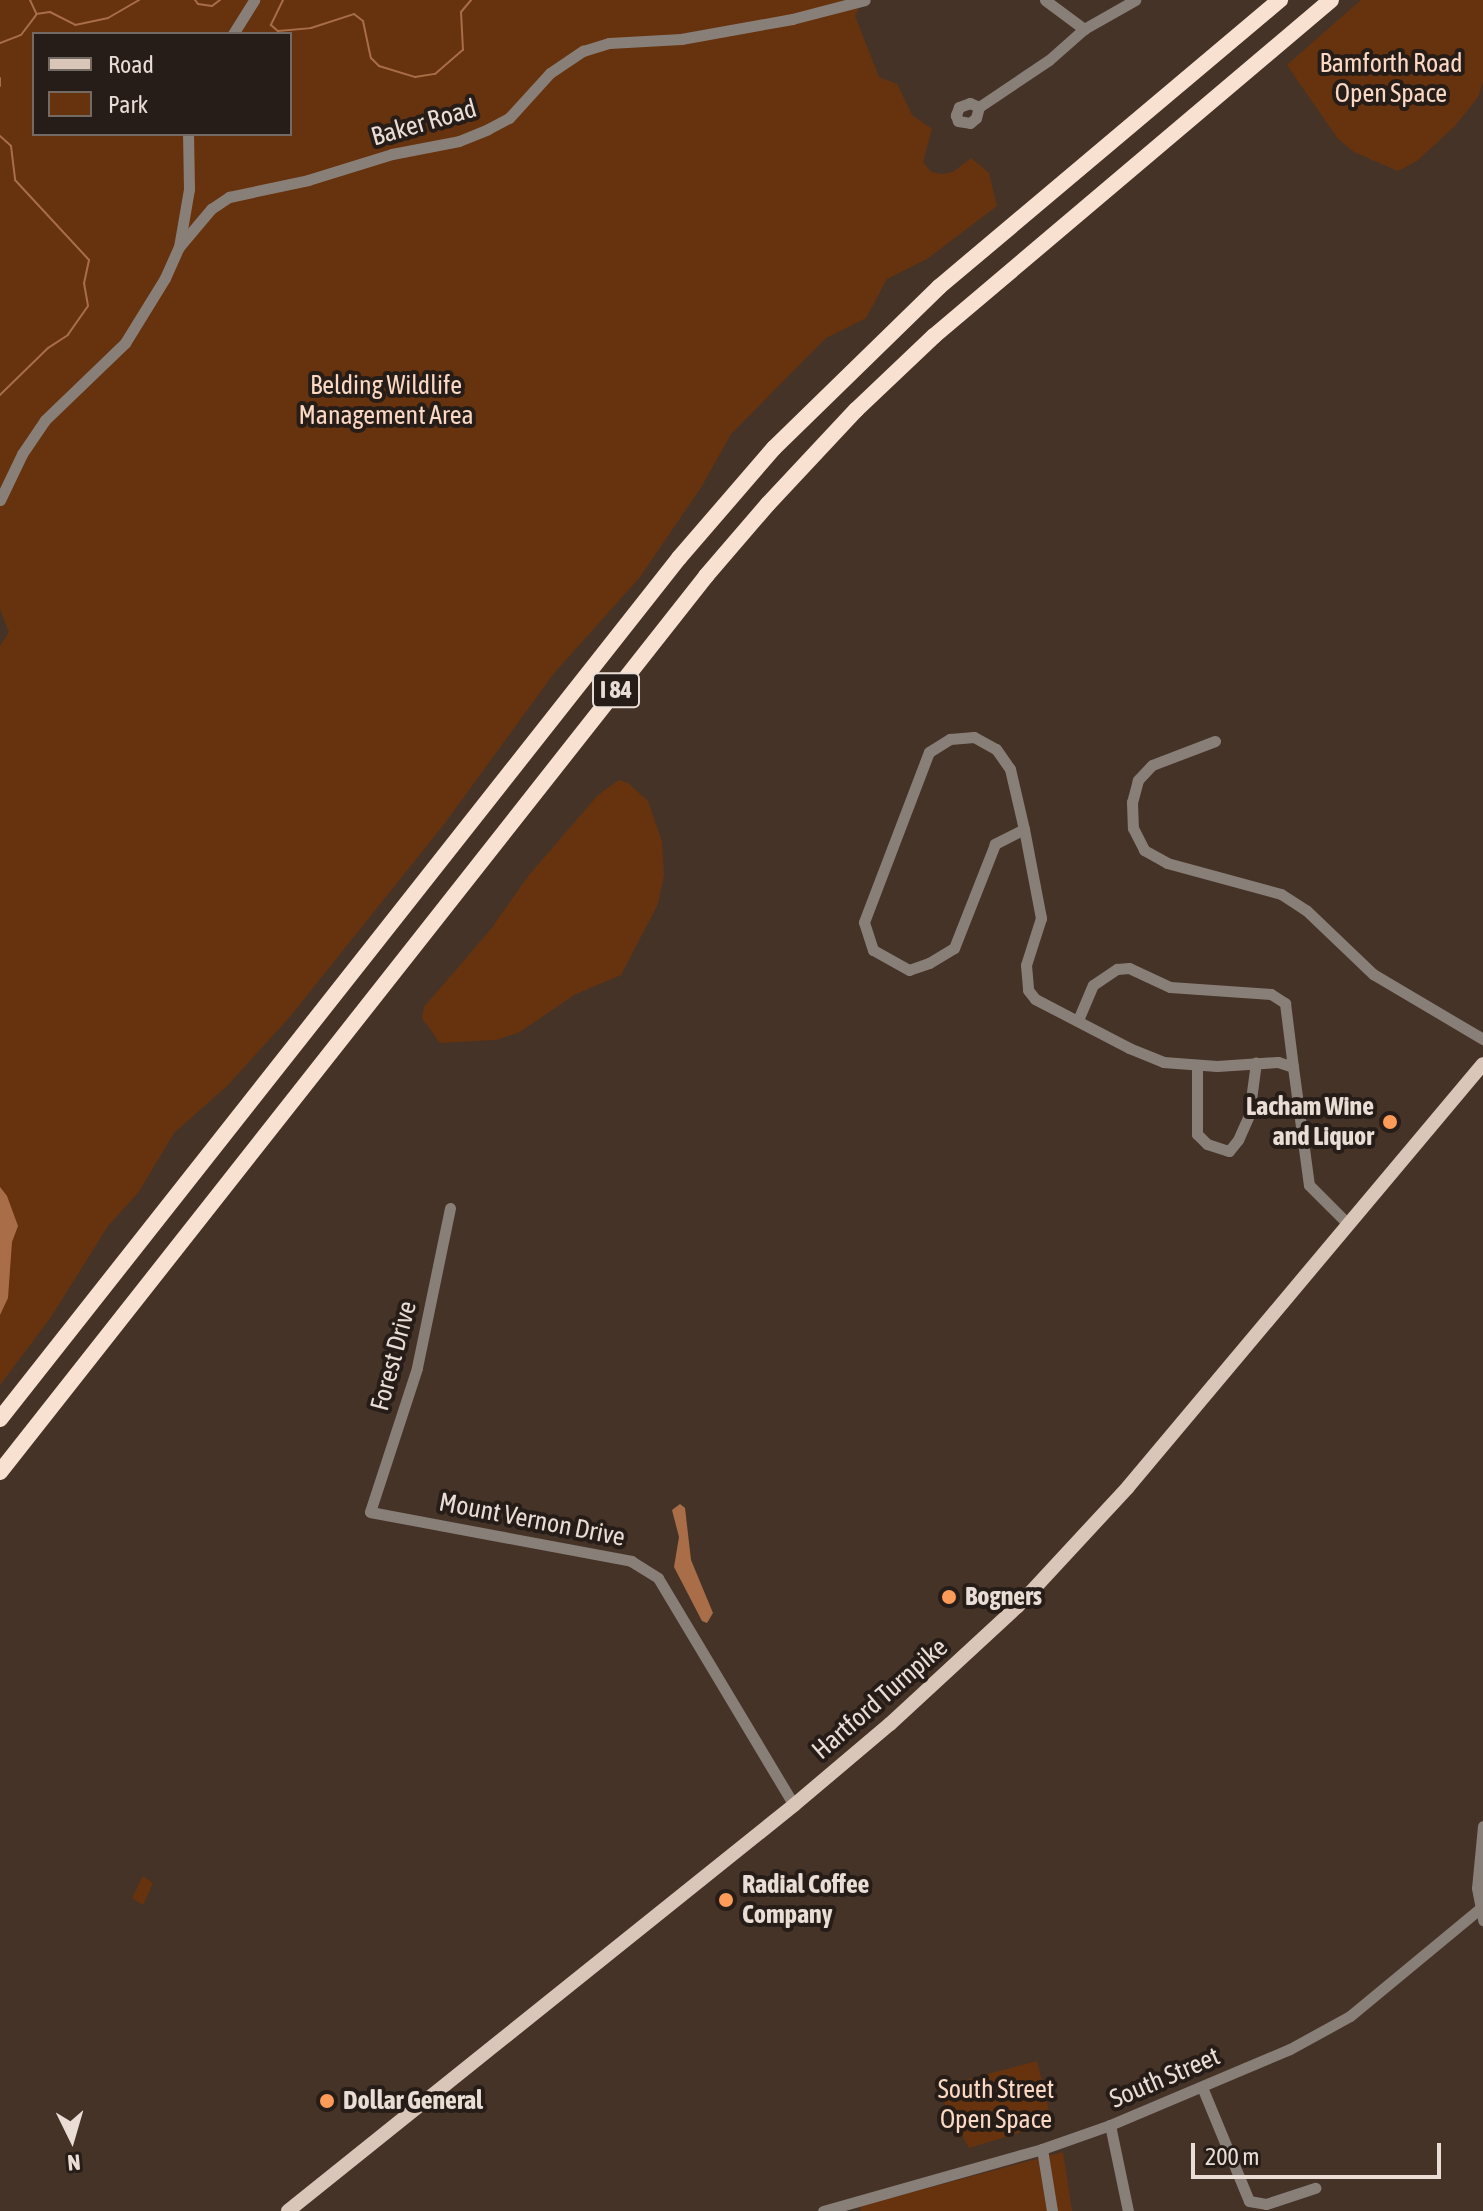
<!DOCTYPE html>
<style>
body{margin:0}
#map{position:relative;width:1483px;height:2211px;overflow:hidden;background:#463327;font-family:"Asap Condensed",sans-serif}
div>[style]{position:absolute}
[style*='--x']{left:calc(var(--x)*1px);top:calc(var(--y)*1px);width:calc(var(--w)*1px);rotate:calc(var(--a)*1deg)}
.green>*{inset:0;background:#66330e}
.water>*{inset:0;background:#a96e48}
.stream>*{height:2px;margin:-1px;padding:0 1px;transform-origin:1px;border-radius:1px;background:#a96e48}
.minor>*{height:11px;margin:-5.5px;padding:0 5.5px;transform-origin:5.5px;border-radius:5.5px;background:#897f79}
.major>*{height:14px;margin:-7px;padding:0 7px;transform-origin:7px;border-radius:7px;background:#dac5b9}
.highway>*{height:16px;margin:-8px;padding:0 8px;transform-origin:8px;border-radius:8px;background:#f9e1d2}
.dots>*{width:22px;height:22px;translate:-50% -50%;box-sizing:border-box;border:4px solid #261d18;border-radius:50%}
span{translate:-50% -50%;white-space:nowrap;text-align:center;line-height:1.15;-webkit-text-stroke:8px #261d18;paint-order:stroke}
.shield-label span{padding:2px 6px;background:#261d18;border:2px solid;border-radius:6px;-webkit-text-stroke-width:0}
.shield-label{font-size:24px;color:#eaddd6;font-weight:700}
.park-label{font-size:26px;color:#fbd8c3}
.street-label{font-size:26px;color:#eaddd6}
.poi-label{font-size:26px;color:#eaddd6;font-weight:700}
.right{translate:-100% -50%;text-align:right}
.left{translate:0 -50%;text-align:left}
.legend{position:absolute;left:32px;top:32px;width:260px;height:104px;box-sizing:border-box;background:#261d18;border:2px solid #746a64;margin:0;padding:10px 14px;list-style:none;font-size:24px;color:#eaddd6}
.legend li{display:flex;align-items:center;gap:16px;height:40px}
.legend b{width:40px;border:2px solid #746a64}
.north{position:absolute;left:32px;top:2099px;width:80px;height:80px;-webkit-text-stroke:6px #261d18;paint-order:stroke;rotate:175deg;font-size:22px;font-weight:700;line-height:32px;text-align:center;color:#eaddd6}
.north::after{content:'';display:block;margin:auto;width:28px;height:36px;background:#eaddd6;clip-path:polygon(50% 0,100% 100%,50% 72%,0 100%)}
.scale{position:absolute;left:1191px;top:2143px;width:250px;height:36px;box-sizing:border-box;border:4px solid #eaddd6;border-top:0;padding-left:10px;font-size:24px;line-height:28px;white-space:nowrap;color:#eaddd6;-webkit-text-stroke:6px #261d18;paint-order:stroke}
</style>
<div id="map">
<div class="green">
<i style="clip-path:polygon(evenodd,0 0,863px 0,855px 16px,879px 77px,897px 84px,912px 115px,932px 129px,923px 162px,931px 172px,942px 174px,953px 172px,971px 158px,989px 173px,997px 206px,927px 259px,887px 279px,866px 318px,826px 338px,731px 434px,702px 486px,640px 577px,555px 672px,445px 823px,288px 1019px,227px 1086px,174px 1133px,138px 1193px,108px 1226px,51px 1317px,0 1385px,0 646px,9px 632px,0 609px,0 0,34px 34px,290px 34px,290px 134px,34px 134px,34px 34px)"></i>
<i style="clip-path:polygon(1361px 0,1483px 0,1483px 82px,1478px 97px,1455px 126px,1417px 161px,1398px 171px,1354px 152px,1338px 139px,1287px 65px)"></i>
<i style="clip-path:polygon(619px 780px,628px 783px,648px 801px,662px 842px,664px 875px,658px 904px,621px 975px,574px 995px,520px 1032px,496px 1040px,440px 1043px,422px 1018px,424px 1007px,491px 929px,529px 875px,598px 795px)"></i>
<i style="clip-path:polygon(143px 1876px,153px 1883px,143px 1905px,132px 1898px)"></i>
<i style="clip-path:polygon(1037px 2061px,1052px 2123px,969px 2148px,936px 2088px)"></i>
<i style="clip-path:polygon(1063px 2152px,1072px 2211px,861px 2211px,860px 2206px)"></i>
</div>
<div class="water">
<i style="clip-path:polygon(0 1187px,7px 1196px,18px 1226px,12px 1242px,8px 1298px,0 1315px)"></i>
<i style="clip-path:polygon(680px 1504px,685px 1508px,691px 1560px,713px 1613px,707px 1623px,702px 1621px,674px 1567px,679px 1537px,672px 1510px)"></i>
</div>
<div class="stream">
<i style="--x:30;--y:0;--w:14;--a:65"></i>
<i style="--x:195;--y:0;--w:5;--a:53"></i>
<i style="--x:198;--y:4;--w:14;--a:8"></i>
<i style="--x:212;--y:6;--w:10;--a:-37"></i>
<i style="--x:283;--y:0;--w:28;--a:116"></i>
<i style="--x:271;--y:25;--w:9;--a:41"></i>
<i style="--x:278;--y:31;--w:33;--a:-5"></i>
<i style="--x:311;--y:28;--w:45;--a:-18"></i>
<i style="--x:354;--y:14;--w:11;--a:38"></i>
<i style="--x:363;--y:21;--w:38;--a:78"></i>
<i style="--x:371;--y:58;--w:11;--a:45"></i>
<i style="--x:379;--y:66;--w:38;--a:17"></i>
<i style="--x:415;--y:77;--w:20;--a:-9"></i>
<i style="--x:435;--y:74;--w:37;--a:-41"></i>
<i style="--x:463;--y:50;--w:38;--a:-93"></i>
<i style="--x:461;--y:12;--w:16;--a:-50"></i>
<i style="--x:36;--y:14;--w:14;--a:-8"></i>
<i style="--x:50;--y:12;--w:28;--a:27"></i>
<i style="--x:75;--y:25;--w:34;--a:-12"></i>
<i style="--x:108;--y:18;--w:36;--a:-30"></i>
<i style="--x:0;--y:43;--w:22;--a:-21"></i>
<i style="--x:21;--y:35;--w:25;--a:-53"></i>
<i style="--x:0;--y:78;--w:8;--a:90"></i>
<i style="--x:0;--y:136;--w:15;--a:42"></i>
<i style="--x:11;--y:146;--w:34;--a:83"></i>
<i style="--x:15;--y:180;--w:109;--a:47.2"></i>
<i style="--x:89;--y:260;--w:24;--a:102"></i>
<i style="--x:84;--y:283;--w:23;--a:80"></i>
<i style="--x:88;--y:306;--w:35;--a:125"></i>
<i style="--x:68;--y:335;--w:24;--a:147"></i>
<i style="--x:48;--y:348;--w:67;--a:135.6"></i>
</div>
<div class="minor">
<i style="--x:1045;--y:0;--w:49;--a:36.6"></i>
<i style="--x:233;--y:34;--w:40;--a:-58"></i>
<i style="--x:979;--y:107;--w:10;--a:-156"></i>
<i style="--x:970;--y:103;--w:12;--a:160"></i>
<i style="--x:959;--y:107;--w:9;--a:111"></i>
<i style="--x:956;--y:115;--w:6;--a:72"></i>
<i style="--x:958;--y:121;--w:12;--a:9"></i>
<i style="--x:970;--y:123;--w:8;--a:-40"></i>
<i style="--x:976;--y:118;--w:11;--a:-75"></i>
<i style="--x:979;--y:107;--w:84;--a:-33.9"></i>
<i style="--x:1049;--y:60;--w:47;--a:-41.5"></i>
<i style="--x:1084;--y:29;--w:59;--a:-29.6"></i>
<i style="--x:179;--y:247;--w:50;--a:-49.9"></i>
<i style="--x:211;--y:209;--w:22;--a:-34"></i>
<i style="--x:229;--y:197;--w:81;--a:-12.1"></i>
<i style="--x:308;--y:180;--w:88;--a:-17.2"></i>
<i style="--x:392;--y:154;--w:68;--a:-11"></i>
<i style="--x:459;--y:141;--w:31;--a:-22"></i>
<i style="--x:488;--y:129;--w:24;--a:-28"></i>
<i style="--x:509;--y:118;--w:61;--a:-47.7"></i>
<i style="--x:550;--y:73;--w:40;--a:-34"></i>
<i style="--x:583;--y:51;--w:27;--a:-17"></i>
<i style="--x:609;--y:43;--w:72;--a:-3.2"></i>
<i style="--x:681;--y:39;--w:113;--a:-10.2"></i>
<i style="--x:792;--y:19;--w:75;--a:-14.6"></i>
<i style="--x:0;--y:500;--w:51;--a:-64.4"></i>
<i style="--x:22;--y:454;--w:41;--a:-55.9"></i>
<i style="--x:45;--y:420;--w:111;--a:-43.9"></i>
<i style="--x:125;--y:343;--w:76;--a:-58.4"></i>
<i style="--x:165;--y:278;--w:34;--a:-66"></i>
<i style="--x:179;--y:247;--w:59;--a:-80.2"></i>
<i style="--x:189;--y:189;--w:55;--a:-91"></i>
<i style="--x:974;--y:737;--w:25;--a:29"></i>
<i style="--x:996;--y:749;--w:24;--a:55"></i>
<i style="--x:1010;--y:769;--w:62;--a:76.9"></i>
<i style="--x:1024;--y:829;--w:33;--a:153"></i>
<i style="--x:995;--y:844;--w:112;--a:111.5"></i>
<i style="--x:954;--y:948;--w:29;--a:149"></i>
<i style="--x:929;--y:963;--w:21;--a:161"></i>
<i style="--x:909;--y:970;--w:41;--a:-150.9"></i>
<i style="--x:873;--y:950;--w:29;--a:-108"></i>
<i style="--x:864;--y:922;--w:182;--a:-69.1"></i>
<i style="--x:929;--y:752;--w:25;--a:-32"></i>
<i style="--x:950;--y:739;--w:24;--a:-5"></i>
<i style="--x:1215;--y:741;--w:67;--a:159.1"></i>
<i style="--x:1152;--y:765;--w:21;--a:133"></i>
<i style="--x:1138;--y:780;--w:23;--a:105"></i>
<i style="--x:1132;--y:802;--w:26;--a:88"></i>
<i style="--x:1133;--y:828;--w:25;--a:63"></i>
<i style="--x:1144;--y:850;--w:26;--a:29"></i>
<i style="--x:1167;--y:863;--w:118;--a:15.2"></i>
<i style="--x:1281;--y:894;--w:30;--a:33"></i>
<i style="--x:1306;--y:910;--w:93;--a:43.7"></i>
<i style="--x:1373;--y:974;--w:128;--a:30.6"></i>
<i style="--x:1024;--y:829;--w:91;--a:79.2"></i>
<i style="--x:1041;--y:918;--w:49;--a:107.7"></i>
<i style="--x:1026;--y:965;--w:25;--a:85"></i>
<i style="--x:1028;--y:990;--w:11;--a:52"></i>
<i style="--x:1035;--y:999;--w:106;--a:27.5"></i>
<i style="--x:1129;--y:1048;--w:37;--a:22"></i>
<i style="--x:1163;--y:1062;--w:54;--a:4.2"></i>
<i style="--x:1217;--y:1066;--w:61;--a:-3.8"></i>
<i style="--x:1278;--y:1062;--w:16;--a:18"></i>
<i style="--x:1293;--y:1067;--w:119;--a:82.3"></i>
<i style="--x:1309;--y:1185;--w:55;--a:45"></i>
<i style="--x:1078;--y:1020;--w:38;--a:-67"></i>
<i style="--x:1093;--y:985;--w:29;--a:-34"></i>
<i style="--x:1117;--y:969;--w:12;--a:-5"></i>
<i style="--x:1129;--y:968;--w:45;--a:24.9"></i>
<i style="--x:1170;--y:987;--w:101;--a:4"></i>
<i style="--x:1271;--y:994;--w:17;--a:33"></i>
<i style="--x:1285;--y:1003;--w:64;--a:82.9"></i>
<i style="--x:1197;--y:1066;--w:68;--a:90"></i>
<i style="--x:1197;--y:1134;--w:14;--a:45"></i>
<i style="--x:1207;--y:1144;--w:23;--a:18"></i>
<i style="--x:1229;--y:1151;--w:14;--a:-51"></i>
<i style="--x:1238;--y:1140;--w:27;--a:-66"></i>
<i style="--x:1249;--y:1115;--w:53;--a:-82.5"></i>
<i style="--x:450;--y:1208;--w:163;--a:101.7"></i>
<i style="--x:417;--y:1368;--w:151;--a:108.1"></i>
<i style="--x:370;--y:1512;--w:266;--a:10.6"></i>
<i style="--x:631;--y:1561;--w:32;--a:32"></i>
<i style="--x:658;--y:1578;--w:265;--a:59.1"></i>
<i style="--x:1483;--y:1826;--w:62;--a:95.5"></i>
<i style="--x:1477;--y:1888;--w:33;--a:79"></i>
<i style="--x:1202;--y:2087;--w:123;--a:67.6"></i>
<i style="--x:1249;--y:2201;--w:17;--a:10"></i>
<i style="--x:1266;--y:2204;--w:52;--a:-18.1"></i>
<i style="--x:1110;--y:2125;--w:88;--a:78.2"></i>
<i style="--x:1042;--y:2149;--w:63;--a:80.8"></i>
<i style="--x:823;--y:2211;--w:228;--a:-15.8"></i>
<i style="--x:1042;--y:2149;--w:72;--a:-19.4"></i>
<i style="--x:1110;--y:2125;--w:195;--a:-22.9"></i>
<i style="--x:1290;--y:2049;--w:68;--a:-28.8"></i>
<i style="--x:1350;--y:2016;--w:173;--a:-39.6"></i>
</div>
<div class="major">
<i style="--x:288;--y:2211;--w:649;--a:-38.74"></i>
<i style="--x:794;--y:1805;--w:126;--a:-40.2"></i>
<i style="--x:890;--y:1724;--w:173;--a:-42.7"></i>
<i style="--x:1017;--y:1607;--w:163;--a:-47.2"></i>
<i style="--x:1128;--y:1487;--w:552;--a:-50"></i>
</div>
<div class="highway">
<i style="--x:0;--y:1419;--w:1097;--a:-51.74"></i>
<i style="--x:679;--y:558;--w:145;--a:-49.2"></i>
<i style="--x:774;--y:448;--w:231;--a:-44.3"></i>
<i style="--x:939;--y:287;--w:446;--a:-40.1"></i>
<i style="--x:0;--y:1472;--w:1141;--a:-51.76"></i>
<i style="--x:706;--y:576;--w:95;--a:-49.3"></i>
<i style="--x:768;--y:504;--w:129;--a:-46.9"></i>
<i style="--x:856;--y:410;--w:108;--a:-43.5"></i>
<i style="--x:934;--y:336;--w:520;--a:-40.24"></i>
</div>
<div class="dots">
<i style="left:1390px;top:1122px;background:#fe9b59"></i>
<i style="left:949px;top:1597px;background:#fe9b59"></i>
<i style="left:726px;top:1900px;background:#fe9b59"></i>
<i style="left:327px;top:2101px;background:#fe9b59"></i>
</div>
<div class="shield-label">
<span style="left:616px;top:690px">I 84</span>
</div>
<div class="park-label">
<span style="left:1391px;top:79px">Bamforth Road<br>Open Space</span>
<span style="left:386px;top:401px">Belding Wildlife<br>Management Area</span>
<span style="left:996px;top:2105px">South Street<br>Open Space</span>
</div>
<div class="street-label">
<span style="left:424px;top:123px;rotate:-16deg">Baker Road</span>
<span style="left:394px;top:1356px;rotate:-75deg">Forest Drive</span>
<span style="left:532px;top:1520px;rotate:11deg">Mount Vernon Drive</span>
<span style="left:880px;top:1699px;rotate:-41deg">Hartford Turnpike</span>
<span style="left:1165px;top:2078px;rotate:-23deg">South Street</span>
</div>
<div class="poi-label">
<span class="right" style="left:1374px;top:1122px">Lacham Wine<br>and Liquor</span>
<span class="left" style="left:965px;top:1597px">Bogners</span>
<span class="left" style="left:742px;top:1900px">Radial Coffee<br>Company</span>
<span class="left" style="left:343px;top:2101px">Dollar General</span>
</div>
<ul class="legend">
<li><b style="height:10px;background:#dac5b9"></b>Road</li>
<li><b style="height:22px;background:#66330e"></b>Park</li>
</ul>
<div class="north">N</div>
<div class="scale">200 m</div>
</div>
